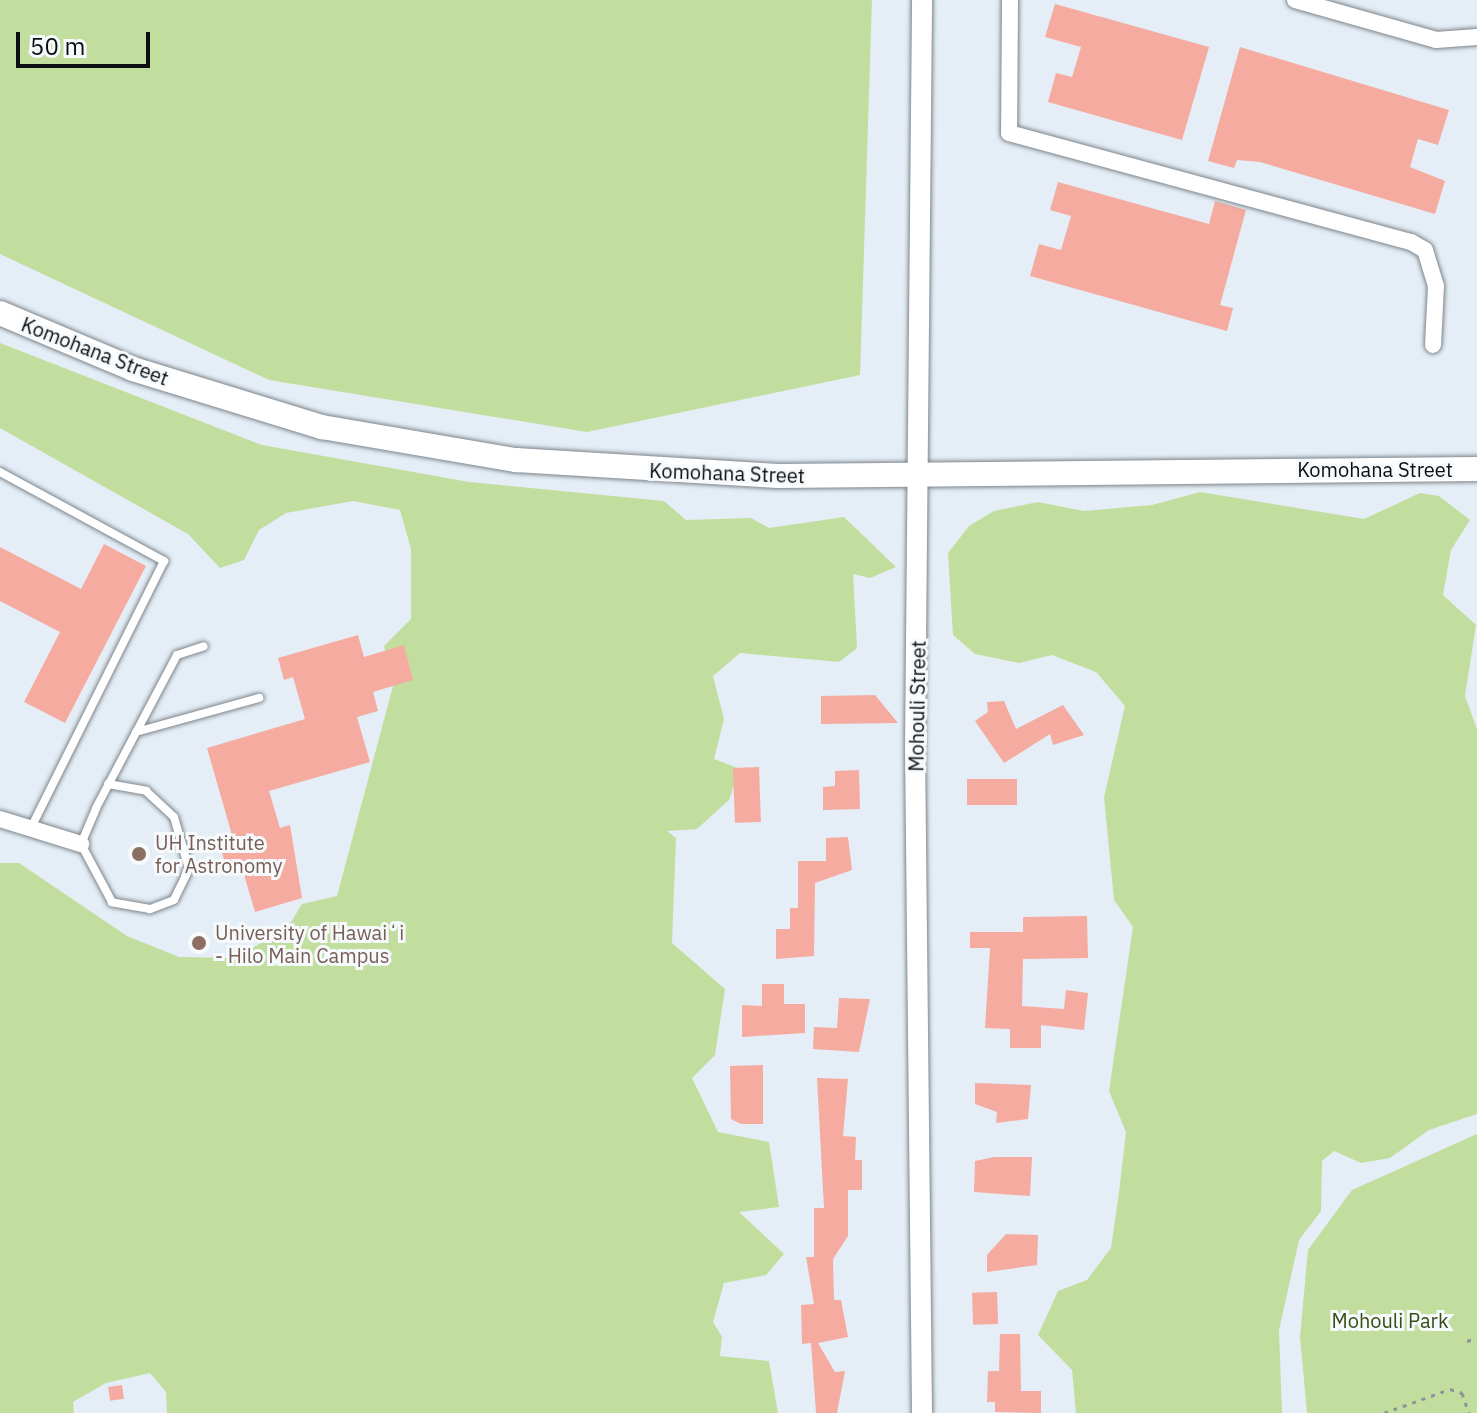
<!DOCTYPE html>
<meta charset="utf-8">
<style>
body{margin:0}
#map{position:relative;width:1477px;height:1413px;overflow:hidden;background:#e5eef6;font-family:"IBM Plex Sans",sans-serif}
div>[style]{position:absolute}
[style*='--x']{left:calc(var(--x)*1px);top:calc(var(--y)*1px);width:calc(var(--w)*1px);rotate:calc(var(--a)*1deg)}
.green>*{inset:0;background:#c2de9e}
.building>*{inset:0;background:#f5aba0;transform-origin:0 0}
.path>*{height:3px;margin-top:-1.5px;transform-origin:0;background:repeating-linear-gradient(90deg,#8e949a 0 4px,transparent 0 10px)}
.roads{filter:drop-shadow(0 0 2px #7d858c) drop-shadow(0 0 2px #7d858c)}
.service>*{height:8px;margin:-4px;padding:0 4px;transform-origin:4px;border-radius:4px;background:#fff}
.minor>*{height:16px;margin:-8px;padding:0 8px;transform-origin:8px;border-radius:8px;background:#fff}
.tertiary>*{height:20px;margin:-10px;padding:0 10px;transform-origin:10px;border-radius:10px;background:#fff}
.secondary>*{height:24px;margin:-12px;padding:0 12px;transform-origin:12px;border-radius:12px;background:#fff}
.dots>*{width:22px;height:22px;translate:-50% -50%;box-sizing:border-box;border:4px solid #f6fafd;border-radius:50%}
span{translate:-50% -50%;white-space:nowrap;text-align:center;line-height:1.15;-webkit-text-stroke:6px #f6fafd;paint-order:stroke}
.street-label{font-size:20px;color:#0c0f12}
.education-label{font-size:20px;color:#785e54}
.left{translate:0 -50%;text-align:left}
.park-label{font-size:20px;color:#384d13}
.scale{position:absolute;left:16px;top:32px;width:134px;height:36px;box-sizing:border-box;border:4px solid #0c0f12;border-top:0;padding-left:10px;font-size:24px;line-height:28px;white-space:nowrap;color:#0c0f12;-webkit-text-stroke:6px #f6fafd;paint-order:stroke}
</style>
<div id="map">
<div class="green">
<i style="clip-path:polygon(0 0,872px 0,860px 375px,587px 432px,269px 380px,0 254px)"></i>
<i style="clip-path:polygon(0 343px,262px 445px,469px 482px,664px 501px,686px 520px,751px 518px,769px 528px,844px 517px,896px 567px,870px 578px,853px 574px,857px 648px,839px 662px,740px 653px,713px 676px,724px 719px,714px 759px,740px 769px,729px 800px,697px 829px,667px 831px,676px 838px,672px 943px,725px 989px,715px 1055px,692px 1078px,718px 1132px,769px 1142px,779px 1207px,739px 1212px,784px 1254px,766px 1275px,724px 1283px,713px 1322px,722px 1337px,720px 1356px,769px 1361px,778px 1413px,167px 1413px,166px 1392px,150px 1373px,106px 1383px,73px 1402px,74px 1413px,0 1413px,0 863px,19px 863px,127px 936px,179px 957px,235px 958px,288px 927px,302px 904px,337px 896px,393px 686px,384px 646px,411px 619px,411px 549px,400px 510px,353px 501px,286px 513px,259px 530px,244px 560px,220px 568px,188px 534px,0 428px)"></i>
<i style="clip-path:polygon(1200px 492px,1364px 519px,1420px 493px,1439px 496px,1470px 520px,1451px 550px,1443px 595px,1476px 625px,1465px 696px,1477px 729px,1477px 1114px,1429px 1130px,1390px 1158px,1361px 1163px,1334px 1151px,1322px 1161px,1321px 1211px,1299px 1240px,1279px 1330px,1282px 1413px,1076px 1413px,1072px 1370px,1038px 1335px,1058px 1291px,1087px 1280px,1111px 1248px,1119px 1192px,1126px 1132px,1109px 1091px,1133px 927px,1114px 900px,1104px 797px,1125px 706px,1096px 672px,1052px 655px,1019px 663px,975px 654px,953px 635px,948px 553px,969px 526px,994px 511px,1038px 502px,1084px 511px,1152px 505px)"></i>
<i style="clip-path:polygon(1477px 1134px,1477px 1413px,1307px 1413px,1300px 1337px,1308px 1250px,1352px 1190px)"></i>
</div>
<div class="building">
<i style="clip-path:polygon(1055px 4px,1209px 47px,1182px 140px,1048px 102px,1056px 73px,1072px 77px,1081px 47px,1045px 37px)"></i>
<i style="clip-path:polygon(1240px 47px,1449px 110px,1438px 145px,1418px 139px,1410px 167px,1445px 181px,1435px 214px,1260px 162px,1237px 160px,1234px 168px,1208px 161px)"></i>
<i style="clip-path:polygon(1058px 182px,1209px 224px,1215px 201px,1246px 210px,1220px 305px,1233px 308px,1227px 331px,1030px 276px,1039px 244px,1061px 250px,1071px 216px,1050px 210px)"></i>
<i style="clip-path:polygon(104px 544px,146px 566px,65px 723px,24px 702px,60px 632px,0 601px,0 547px,81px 589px)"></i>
<i style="clip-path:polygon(358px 635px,364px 657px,404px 645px,413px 680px,373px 692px,378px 711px,357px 717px,370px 762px,269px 791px,280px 828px,290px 825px,302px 898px,255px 912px,242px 868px,228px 873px,220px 846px,234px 842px,207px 748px,305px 719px,293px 677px,284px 680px,278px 658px)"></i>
<i style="clip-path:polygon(875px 695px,898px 723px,821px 724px,821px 696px)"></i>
<i style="clip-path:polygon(1004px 701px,1016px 729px,1063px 705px,1084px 735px,1053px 745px,1050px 734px,1004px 763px,975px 721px,988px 712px,987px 702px)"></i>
<i style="left:759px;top:767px;width:55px;height:26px;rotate:88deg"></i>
<i style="clip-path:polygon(859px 770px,860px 809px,823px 810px,823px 787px,835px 786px,835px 771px)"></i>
<i style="left:967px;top:779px;width:50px;height:26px"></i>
<i style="clip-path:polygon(848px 837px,852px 870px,815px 883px,814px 956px,776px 959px,776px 929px,790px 929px,790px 908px,798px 908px,798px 861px,826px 861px,826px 838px)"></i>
<i style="clip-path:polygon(1087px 916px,1088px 958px,1023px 959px,1022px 1006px,1064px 1009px,1066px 990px,1088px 993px,1084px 1030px,1041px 1025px,1041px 1048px,1010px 1048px,1010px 1029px,985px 1028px,990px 948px,970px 948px,970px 932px,1023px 932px,1023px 917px)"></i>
<i style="clip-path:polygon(762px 984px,784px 984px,784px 1004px,805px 1004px,805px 1033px,742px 1037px,742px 1005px,762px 1006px)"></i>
<i style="clip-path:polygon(839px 998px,870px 999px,859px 1052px,813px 1049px,814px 1027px,837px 1028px)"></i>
<i style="clip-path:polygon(763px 1065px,763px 1124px,741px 1124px,731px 1119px,730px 1066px)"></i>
<i style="clip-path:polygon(817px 1078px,848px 1079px,843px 1136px,856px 1137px,855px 1160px,862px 1160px,862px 1190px,848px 1190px,848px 1236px,833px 1259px,834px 1300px,841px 1300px,848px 1337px,818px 1343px,835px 1372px,845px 1371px,837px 1413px,816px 1413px,811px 1343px,802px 1344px,801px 1305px,814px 1304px,806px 1257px,814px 1257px,814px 1208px,824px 1208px)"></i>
<i style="clip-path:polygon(975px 1083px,1031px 1085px,1028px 1119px,996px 1123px,997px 1112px,975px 1104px)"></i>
<i style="clip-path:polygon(994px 1157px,1032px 1157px,1030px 1196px,974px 1192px,975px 1161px)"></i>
<i style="clip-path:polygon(1006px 1234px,1038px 1235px,1037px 1265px,987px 1272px,987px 1255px)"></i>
<i style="left:997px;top:1292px;width:32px;height:25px;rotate:88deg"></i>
<i style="clip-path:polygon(1000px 1334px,1020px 1334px,1021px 1391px,1041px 1391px,1041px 1413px,995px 1412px,995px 1402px,987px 1402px,988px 1371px,999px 1371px)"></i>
<i style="left:122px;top:1385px;width:14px;height:14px;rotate:82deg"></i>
</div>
<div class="path">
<i style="--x:1467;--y:1341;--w:10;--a:-17"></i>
<i style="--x:1384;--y:1413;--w:70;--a:-20"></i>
<i style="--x:1450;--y:1389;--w:13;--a:18"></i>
<i style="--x:1462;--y:1393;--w:21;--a:71"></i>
</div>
<div class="roads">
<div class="service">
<i style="--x:0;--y:472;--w:187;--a:28.5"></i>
<i style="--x:164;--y:561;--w:298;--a:116.5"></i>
<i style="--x:136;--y:732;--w:128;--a:-15.5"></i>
<i style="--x:108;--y:784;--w:39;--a:10"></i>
<i style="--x:146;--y:791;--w:38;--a:43"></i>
<i style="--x:174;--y:817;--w:54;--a:73.9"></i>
<i style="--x:189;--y:869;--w:34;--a:116"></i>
<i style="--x:174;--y:900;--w:26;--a:159"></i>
<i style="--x:150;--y:909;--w:39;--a:-170"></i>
<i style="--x:112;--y:902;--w:66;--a:-118.1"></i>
<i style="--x:81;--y:844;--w:39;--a:-67"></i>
<i style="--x:96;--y:808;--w:173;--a:-62.1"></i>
<i style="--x:177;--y:655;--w:28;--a:-18"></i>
</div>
<div class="minor">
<i style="--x:1010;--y:0;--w:133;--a:90.4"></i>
<i style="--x:1009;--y:133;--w:417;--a:15.2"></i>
<i style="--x:1411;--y:242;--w:16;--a:30"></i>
<i style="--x:1425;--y:250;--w:38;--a:73"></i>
<i style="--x:1436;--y:286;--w:59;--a:92.9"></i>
<i style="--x:1295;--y:0;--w:147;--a:15.8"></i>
<i style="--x:1436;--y:40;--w:41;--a:-4.2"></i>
<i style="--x:0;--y:819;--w:85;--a:17.2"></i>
</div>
<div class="tertiary">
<i style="--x:922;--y:1413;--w:664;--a:-90.6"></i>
<i style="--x:915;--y:749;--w:749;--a:-89.46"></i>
</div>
<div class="secondary">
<i style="--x:0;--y:313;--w:144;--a:22.8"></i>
<i style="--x:133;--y:369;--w:198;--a:17.1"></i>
<i style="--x:322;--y:427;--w:197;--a:9.7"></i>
<i style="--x:516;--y:460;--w:262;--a:3.5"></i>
<i style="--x:778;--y:476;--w:699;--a:-0.57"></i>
</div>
</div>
<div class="dots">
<i style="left:139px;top:854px;background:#8d6e63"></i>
<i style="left:199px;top:943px;background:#8d6e63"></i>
</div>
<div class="street-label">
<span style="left:95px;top:351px;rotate:21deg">Komohana Street</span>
<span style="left:1375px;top:469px">Komohana Street</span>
<span style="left:727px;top:473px;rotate:2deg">Komohana Street</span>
<span style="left:917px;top:706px;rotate:-89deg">Mohouli Street</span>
</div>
<div class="education-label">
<span class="left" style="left:155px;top:854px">UH Institute<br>for Astronomy</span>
<span class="left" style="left:215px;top:944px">University of Hawaiʻi<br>- Hilo Main Campus</span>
</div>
<div class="park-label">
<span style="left:1390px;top:1320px">Mohouli Park</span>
</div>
<div class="scale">50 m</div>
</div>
